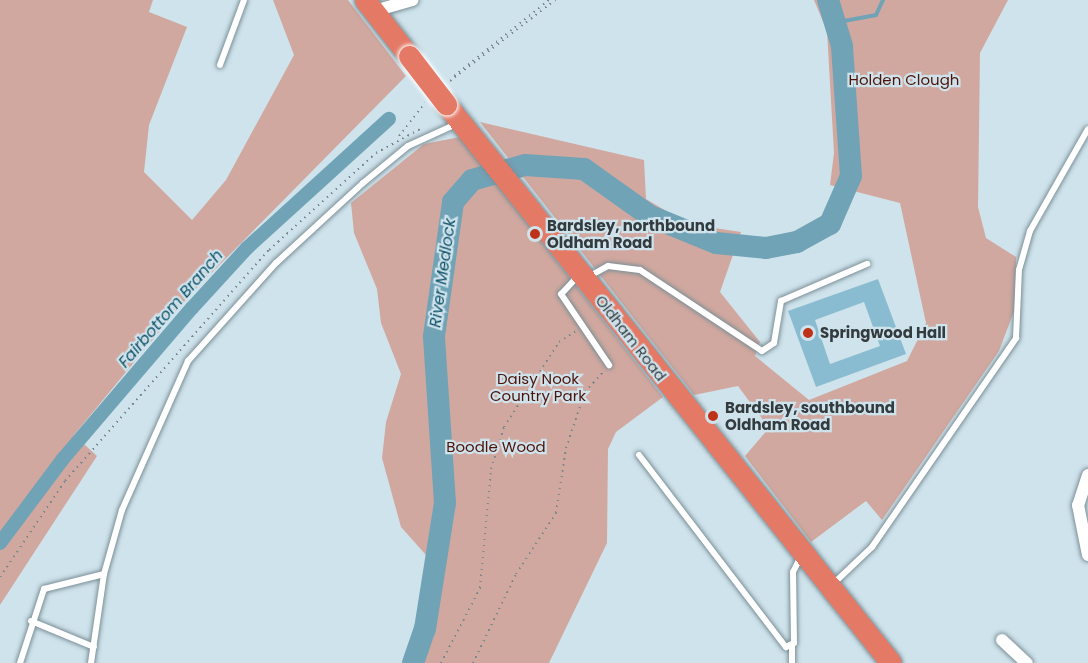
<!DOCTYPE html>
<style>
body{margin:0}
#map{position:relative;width:1088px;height:663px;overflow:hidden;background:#cfe3ec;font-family:Poppins,sans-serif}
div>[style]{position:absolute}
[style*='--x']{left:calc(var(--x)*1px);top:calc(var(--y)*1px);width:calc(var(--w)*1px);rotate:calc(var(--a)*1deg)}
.green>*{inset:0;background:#d1a89f}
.stream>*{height:4px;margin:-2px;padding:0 2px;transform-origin:2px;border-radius:2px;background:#71a3b7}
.canal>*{height:14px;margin:-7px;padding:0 7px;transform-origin:7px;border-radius:7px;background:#71a3b7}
.river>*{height:22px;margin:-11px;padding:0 11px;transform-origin:11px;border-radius:11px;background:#71a3b7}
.building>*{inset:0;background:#8abcd1}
.path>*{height:2px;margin-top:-1px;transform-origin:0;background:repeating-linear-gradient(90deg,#7a878d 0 1.5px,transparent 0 6px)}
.roads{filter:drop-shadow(0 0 2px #7c8f97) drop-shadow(0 0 2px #7c8f97)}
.service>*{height:6px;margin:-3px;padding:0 3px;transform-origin:3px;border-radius:3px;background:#fff}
.minor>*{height:12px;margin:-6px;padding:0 6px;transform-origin:6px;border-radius:6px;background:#fff}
.trunk>*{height:21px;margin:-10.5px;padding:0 10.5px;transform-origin:10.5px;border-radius:10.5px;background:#e47a66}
.bridges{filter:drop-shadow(0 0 2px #fff) drop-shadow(0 0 2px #fff)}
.trunk-bridge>*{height:21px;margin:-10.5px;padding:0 10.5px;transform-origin:10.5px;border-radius:10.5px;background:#e47a66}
.dots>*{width:16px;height:16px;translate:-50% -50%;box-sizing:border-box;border:3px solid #cfe3ec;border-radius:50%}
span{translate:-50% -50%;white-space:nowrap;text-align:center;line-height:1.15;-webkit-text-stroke:4.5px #cfe3ec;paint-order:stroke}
.park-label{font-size:15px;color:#4e1308}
.poi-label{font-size:15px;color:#333b3e;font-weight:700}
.left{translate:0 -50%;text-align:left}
.street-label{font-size:15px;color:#333b3e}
.water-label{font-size:16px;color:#0e5268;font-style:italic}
</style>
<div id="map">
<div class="green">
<i style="clip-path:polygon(0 0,153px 0,149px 12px,187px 27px,149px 125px,144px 172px,192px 220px,226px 180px,294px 55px,273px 0,348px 0,406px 76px,188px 297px,74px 435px,97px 456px,0 605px)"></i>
<i style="clip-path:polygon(814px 0,1008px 0,980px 53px,978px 207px,986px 238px,1016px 257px,1016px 306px,999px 351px,882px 520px,866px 501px,811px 542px,745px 456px,769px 428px,738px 386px,694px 395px,480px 122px,644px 160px,646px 199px,688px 224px,741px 232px,720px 292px,760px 342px,755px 356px,809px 400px,907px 361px,926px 323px,900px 203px,830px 185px,834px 153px,827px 31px)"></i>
<i style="clip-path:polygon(460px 137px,663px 397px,616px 432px,608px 449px,607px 543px,549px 663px,423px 663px,435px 628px,442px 573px,401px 527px,382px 458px,386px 422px,401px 374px,381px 323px,377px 289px,354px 233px,351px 203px,424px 144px)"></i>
</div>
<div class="stream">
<i style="--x:833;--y:23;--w:44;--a:-10.5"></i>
<i style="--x:876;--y:15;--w:17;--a:-65"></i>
</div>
<div class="canal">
<i style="--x:0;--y:543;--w:104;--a:-53.2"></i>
<i style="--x:62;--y:460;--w:200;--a:-49.5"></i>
<i style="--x:192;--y:308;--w:81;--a:-47.5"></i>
<i style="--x:247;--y:248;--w:192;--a:-42.3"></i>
</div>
<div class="river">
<i style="--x:413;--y:663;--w:36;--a:-71"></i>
<i style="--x:425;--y:629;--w:128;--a:-81"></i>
<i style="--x:445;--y:503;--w:167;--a:-93.8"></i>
<i style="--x:434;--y:336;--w:135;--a:-81.9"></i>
<i style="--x:453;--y:202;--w:29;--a:-49"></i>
<i style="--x:472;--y:180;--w:55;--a:-15.8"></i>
<i style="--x:525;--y:165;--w:59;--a:3.9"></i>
<i style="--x:584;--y:169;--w:81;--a:35.5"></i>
<i style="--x:650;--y:216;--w:71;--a:22.2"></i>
<i style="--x:716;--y:243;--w:50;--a:5.7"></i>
<i style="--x:766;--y:248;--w:32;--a:-11"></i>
<i style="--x:797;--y:242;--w:38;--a:-29"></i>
<i style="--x:830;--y:224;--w:52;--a:-66.4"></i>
<i style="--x:851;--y:176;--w:130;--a:-94"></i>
<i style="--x:842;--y:46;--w:48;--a:-106.9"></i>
</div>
<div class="building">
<i style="clip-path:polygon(evenodd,878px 279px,906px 354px,816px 387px,788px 311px,878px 279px,864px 302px,880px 346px,830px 364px,815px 320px,864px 302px)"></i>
</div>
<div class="path">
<i style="--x:454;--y:76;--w:122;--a:-38.7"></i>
<i style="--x:450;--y:81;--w:133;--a:-37.6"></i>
<i style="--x:399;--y:136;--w:42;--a:-51.8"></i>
<i style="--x:0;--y:577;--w:116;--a:-55.9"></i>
<i style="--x:65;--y:481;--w:308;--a:-48.6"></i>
<i style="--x:269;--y:250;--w:144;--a:-42.2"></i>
<i style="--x:376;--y:153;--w:52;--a:-28.5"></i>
<i style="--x:441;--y:663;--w:85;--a:-62.5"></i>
<i style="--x:480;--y:588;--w:120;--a:-84.7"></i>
<i style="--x:491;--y:469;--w:44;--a:-72.8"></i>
<i style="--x:504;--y:427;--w:101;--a:-57.1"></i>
<i style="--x:559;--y:342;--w:20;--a:-33"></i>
<i style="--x:473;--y:663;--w:99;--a:-64.2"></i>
<i style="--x:516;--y:574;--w:73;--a:-56.7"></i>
<i style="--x:556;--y:513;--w:66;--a:-81.3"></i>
<i style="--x:566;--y:448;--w:59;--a:-71.3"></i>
<i style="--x:585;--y:392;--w:27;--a:-48"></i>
</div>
<div class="roads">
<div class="service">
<i style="--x:220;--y:65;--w:69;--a:-69.7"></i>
<i style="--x:579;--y:275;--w:26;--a:133"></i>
<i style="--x:561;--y:294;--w:86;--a:55.9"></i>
<i style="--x:588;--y:277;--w:23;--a:-29"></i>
<i style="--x:608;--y:266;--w:32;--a:7"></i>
<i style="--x:640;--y:270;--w:146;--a:33.6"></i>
<i style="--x:762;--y:351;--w:14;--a:-34"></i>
<i style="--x:774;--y:343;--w:43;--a:-80.5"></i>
<i style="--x:781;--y:301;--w:94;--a:-23.3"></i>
<i style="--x:639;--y:455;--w:242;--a:52.6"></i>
<i style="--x:786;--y:647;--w:9;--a:-27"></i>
<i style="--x:794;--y:643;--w:71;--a:-90.8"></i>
<i style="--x:793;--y:572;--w:18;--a:-63"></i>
<i style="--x:833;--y:584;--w:54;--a:-43.5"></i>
<i style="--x:872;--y:547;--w:254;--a:-55.4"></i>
<i style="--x:1016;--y:338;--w:68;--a:-87.5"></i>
<i style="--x:1019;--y:270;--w:41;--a:-74.2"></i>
<i style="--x:1030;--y:231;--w:117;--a:-60.4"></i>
<i style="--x:31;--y:621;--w:68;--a:22.4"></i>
<i style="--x:20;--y:663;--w:78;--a:-72"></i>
<i style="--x:44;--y:589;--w:62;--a:-14"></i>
<i style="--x:91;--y:663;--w:90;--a:-81.7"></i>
<i style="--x:104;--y:574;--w:66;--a:-74.3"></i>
<i style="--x:122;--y:510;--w:163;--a:-66.1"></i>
<i style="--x:188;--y:361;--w:132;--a:-48.1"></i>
<i style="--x:276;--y:263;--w:118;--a:-42.6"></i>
<i style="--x:363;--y:183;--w:58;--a:-39.4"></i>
<i style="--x:408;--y:146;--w:53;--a:-24.6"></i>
<i style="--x:792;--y:663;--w:18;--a:-90"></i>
</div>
<div class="minor">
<i style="--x:374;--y:11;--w:40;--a:-16"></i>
<i style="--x:1088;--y:475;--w:32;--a:108"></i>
<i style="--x:1078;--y:505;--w:51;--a:78.7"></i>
<i style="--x:1002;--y:640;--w:34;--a:43"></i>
</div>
<div class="trunk">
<i style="--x:365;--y:0;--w:71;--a:51.8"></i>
<i style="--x:446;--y:104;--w:714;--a:51.48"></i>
</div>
</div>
<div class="bridges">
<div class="trunk-bridge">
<i style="--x:409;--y:56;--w:61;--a:52.4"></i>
</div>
</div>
<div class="dots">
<i style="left:535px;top:234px;background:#bd3218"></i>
<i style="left:808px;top:333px;background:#bd3218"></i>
<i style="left:713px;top:416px;background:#bd3218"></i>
</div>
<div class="park-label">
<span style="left:904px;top:80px">Holden Clough</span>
<span style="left:538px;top:387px">Daisy Nook<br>Country Park</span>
<span style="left:496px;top:447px">Boodle Wood</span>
</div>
<div class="poi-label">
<span class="left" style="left:547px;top:234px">Bardsley, northbound<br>Oldham Road</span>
<span class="left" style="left:820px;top:333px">Springwood Hall</span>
<span class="left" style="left:725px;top:416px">Bardsley, southbound<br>Oldham Road</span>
</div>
<div class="street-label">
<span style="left:631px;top:338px;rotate:52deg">Oldham Road</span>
</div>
<div class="water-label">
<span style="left:443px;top:273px;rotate:-82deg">River Medlock</span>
<span style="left:171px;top:309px;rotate:-49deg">Fairbottom Branch</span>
</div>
</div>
